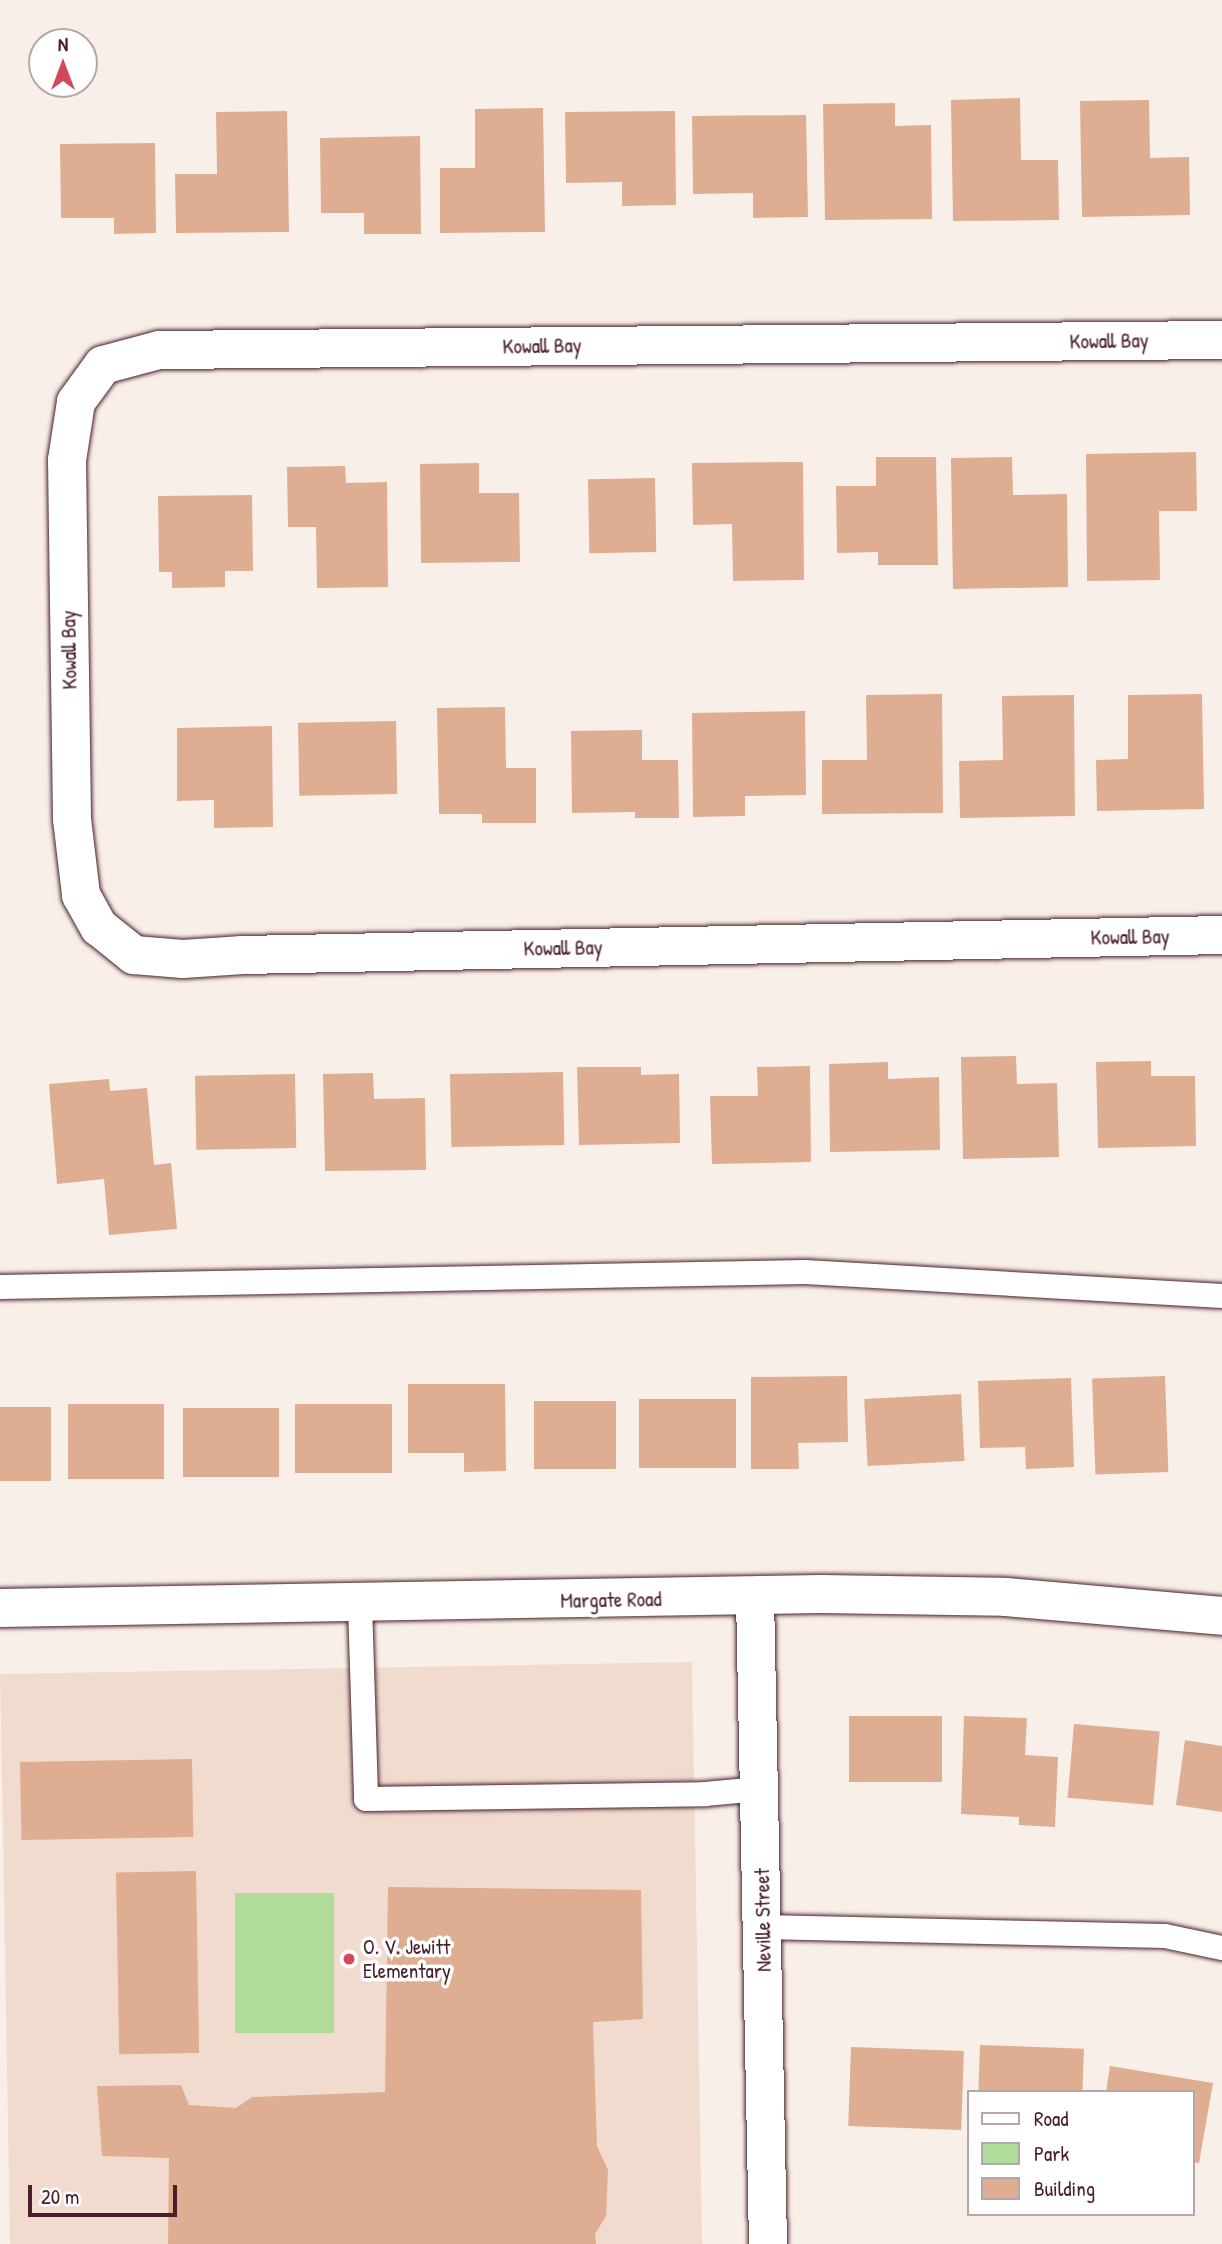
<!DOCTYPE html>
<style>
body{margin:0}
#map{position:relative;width:1222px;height:2244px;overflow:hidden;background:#f9efe9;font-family:"Patrick Hand",sans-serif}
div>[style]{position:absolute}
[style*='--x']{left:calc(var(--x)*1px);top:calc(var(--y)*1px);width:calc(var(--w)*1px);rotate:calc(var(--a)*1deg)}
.built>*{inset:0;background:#f1dbcf;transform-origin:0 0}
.green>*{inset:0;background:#b0dc9a;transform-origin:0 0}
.building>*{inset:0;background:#dfad91;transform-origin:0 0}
.roads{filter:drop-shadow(0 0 2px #4a1f2b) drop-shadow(0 0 2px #4a1f2b)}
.lane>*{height:24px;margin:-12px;padding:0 12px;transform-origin:12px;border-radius:12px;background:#fff}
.street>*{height:38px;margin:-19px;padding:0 19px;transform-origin:19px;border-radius:19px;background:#fff}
.dots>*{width:19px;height:19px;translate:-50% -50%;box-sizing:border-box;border:4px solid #fff;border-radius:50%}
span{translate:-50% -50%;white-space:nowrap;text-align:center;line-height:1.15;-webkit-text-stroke:7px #fff;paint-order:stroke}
.street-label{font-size:21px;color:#4a1f2b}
.poi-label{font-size:21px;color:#4a1f2b}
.left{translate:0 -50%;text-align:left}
.legend{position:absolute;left:967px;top:2090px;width:228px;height:126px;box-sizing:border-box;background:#fff;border:2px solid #b7a5aa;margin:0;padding:9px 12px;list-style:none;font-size:21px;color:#4a1f2b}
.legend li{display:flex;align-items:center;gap:14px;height:35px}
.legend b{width:35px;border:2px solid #b7a5aa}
.north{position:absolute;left:28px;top:28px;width:70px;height:70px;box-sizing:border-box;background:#fff;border:2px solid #b7a5aa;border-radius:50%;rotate:0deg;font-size:19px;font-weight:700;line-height:28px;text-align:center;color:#4a1f2b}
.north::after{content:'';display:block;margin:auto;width:24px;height:32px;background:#d1495b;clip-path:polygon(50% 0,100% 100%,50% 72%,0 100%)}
.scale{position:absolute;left:28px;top:2185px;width:149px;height:32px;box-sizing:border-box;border:4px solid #4a1f2b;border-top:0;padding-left:9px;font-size:21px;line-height:24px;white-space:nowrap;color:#4a1f2b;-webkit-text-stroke:5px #fff;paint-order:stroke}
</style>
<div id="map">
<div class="built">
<i style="left:692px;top:1662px;width:582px;height:692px;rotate:89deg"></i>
</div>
<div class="green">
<i style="left:235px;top:1893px;width:99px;height:140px"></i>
</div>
<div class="building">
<i style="clip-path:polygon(1020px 98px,1021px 160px,1058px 160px,1059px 220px,953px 221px,951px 100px)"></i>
<i style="clip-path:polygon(1149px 100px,1150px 158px,1189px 157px,1190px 215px,1082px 217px,1080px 101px)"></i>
<i style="clip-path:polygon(895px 103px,895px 126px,931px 125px,932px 219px,825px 220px,823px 104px)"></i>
<i style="clip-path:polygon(543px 108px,545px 232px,440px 233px,440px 168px,475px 168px,475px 109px)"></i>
<i style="clip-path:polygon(287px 111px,289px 232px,176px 233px,175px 174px,217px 174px,216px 112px)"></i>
<i style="clip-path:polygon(675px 111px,676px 205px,622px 206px,622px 182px,566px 183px,565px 112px)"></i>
<i style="clip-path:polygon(806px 115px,808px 217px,753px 218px,753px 193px,693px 194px,692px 116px)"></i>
<i style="clip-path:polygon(420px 136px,421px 234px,364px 234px,364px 213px,321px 213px,320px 138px)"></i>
<i style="clip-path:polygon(155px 143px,156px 233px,114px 234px,114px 218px,61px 218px,60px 144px)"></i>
<i style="clip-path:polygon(1196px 452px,1197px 511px,1159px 511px,1160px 580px,1087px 581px,1086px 454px)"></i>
<i style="clip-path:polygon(876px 457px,936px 457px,938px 565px,878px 565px,878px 552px,837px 553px,836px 486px,876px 486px)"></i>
<i style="clip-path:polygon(1012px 457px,1013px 495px,1067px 494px,1068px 587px,953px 589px,951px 458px)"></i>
<i style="clip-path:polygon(803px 462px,804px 580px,733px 581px,732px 524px,693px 525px,692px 463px)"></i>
<i style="clip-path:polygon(479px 463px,479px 493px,519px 493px,520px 562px,421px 563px,420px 464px)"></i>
<i style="clip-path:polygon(345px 466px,346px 483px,387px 482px,388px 587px,317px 588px,316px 527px,288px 527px,287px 467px)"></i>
<i style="left:655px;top:478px;width:74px;height:67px;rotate:89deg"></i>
<i style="clip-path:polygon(252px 495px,253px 571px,225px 571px,225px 587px,172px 588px,172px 572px,159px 572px,158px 496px)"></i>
<i style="clip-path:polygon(942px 694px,943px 813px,822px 814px,822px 760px,867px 760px,866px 695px)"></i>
<i style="clip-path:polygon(1202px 694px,1204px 809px,1097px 811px,1096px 760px,1128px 759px,1128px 695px)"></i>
<i style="clip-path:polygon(1074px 695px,1075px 816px,960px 818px,959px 761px,1003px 760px,1002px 696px)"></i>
<i style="clip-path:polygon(505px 707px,506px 768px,536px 768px,536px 823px,482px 823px,482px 814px,439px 814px,437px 708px)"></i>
<i style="clip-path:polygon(805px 711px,806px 795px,745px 796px,745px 816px,693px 817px,692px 713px)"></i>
<i style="left:396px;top:721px;width:73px;height:98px;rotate:89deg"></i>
<i style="clip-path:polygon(272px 726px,273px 827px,214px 828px,214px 800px,177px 801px,177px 728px)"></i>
<i style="clip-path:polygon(642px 730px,642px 760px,678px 760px,679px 818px,635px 818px,635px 812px,572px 813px,571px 731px)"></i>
<i style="clip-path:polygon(1016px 1056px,1017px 1084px,1057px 1083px,1059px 1157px,963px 1159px,961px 1057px)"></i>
<i style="clip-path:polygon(1151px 1061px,1151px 1076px,1195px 1076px,1196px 1146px,1098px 1148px,1096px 1062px)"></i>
<i style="clip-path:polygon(888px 1062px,888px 1079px,939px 1077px,940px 1150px,830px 1152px,829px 1064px)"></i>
<i style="clip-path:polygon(810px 1066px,811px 1162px,712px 1164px,710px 1096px,758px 1096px,757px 1067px)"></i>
<i style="clip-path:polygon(577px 1067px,641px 1067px,641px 1075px,679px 1074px,680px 1143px,579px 1145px)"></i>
<i style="left:563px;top:1072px;width:73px;height:113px;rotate:89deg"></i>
<i style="clip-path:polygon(373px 1073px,374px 1099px,425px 1098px,426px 1170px,325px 1171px,323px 1074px)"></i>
<i style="left:295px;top:1074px;width:74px;height:100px;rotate:89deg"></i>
<i style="clip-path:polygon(109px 1079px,110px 1091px,147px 1088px,154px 1165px,171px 1163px,177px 1229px,109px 1235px,104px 1179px,57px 1184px,49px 1084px)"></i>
<i style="clip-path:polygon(847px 1376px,848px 1442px,798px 1443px,799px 1469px,751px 1469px,751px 1377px)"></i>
<i style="left:1165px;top:1376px;width:96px;height:73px;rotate:88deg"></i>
<i style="clip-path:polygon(1071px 1378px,1074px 1467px,1026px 1469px,1025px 1447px,980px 1448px,978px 1381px)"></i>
<i style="clip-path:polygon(408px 1384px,505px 1384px,506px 1471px,464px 1472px,464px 1453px,408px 1453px)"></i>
<i style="left:961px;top:1394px;width:67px;height:97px;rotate:87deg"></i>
<i style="left:639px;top:1399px;width:97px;height:69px"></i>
<i style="left:534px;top:1401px;width:82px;height:68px"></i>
<i style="left:68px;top:1404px;width:96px;height:75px"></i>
<i style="left:392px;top:1404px;width:69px;height:97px;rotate:90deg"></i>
<i style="left:0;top:1407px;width:51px;height:74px"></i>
<i style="left:279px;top:1408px;width:69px;height:96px;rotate:90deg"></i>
<i style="left:849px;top:1716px;width:93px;height:66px"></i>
<i style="clip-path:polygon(964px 1716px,1027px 1718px,1025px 1755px,1058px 1757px,1055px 1827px,1019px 1825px,1019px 1817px,961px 1814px)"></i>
<i style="left:1074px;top:1724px;width:86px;height:74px;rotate:5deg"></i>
<i style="clip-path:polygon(1185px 1740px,1222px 1746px,1222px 1812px,1176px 1805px)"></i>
<i style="left:192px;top:1759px;width:78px;height:172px;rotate:89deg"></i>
<i style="left:196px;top:1871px;width:182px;height:80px;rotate:89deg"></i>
<i style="clip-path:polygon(388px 1887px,641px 1890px,643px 2019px,593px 2022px,597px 2146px,608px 2170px,606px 2216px,595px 2234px,596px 2244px,168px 2244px,169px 2158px,102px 2156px,97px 2086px,181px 2085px,189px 2105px,236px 2108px,252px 2097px,385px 2092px)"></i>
<i style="left:980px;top:2045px;width:104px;height:47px;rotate:2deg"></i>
<i style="left:851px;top:2047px;width:113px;height:79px;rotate:2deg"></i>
<i style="clip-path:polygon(1110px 2066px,1213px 2083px,1199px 2163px,1192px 2162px,1192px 2092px,1106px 2092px)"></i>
</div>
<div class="roads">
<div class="lane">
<i style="--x:0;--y:1287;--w:805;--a:-1.07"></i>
<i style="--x:805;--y:1272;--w:418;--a:3.3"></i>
<i style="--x:360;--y:1604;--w:195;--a:88.2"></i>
<i style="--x:366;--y:1799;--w:339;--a:-0.8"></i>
<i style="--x:705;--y:1794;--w:55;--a:-5.2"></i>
<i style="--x:763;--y:1927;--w:402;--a:1.3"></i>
<i style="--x:1165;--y:1936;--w:58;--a:11.9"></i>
</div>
<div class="street">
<i style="--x:1222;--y:340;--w:1063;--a:179.46"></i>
<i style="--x:159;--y:350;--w:58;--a:165"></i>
<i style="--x:103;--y:365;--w:46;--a:126.1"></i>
<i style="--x:76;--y:402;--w:59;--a:98.8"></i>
<i style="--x:67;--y:460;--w:359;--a:89.2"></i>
<i style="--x:72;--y:819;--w:77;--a:83.2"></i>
<i style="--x:81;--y:895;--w:37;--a:61"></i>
<i style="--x:99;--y:927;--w:45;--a:38.7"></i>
<i style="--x:134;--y:955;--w:49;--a:4.7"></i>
<i style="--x:183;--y:959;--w:60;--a:-3.8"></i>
<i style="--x:243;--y:955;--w:979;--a:-1.17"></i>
<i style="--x:755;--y:1596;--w:648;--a:88.85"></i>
<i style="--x:0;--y:1608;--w:821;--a:-0.98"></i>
<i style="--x:821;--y:1594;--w:185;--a:0.9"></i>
<i style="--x:1006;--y:1597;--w:217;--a:5"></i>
</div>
</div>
<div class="dots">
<i style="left:349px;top:1959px;background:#d1495b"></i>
</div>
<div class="street-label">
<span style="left:1109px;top:341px;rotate:-1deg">Kowall Bay</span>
<span style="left:542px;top:346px;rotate:-1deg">Kowall Bay</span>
<span style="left:69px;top:650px;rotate:-91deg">Kowall Bay</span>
<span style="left:1130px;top:937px;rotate:-1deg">Kowall Bay</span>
<span style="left:563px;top:948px;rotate:-1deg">Kowall Bay</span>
<span style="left:611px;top:1600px;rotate:-1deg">Margate Road</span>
<span style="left:763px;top:1920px;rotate:-91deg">Neville Street</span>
</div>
<div class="poi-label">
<span class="left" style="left:363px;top:1959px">O. V. Jewitt<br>Elementary</span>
</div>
<ul class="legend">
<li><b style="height:9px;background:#fff"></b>Road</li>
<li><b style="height:19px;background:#b0dc9a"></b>Park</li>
<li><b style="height:19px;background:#dfad91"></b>Building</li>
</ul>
<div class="north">N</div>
<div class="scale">20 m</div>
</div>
